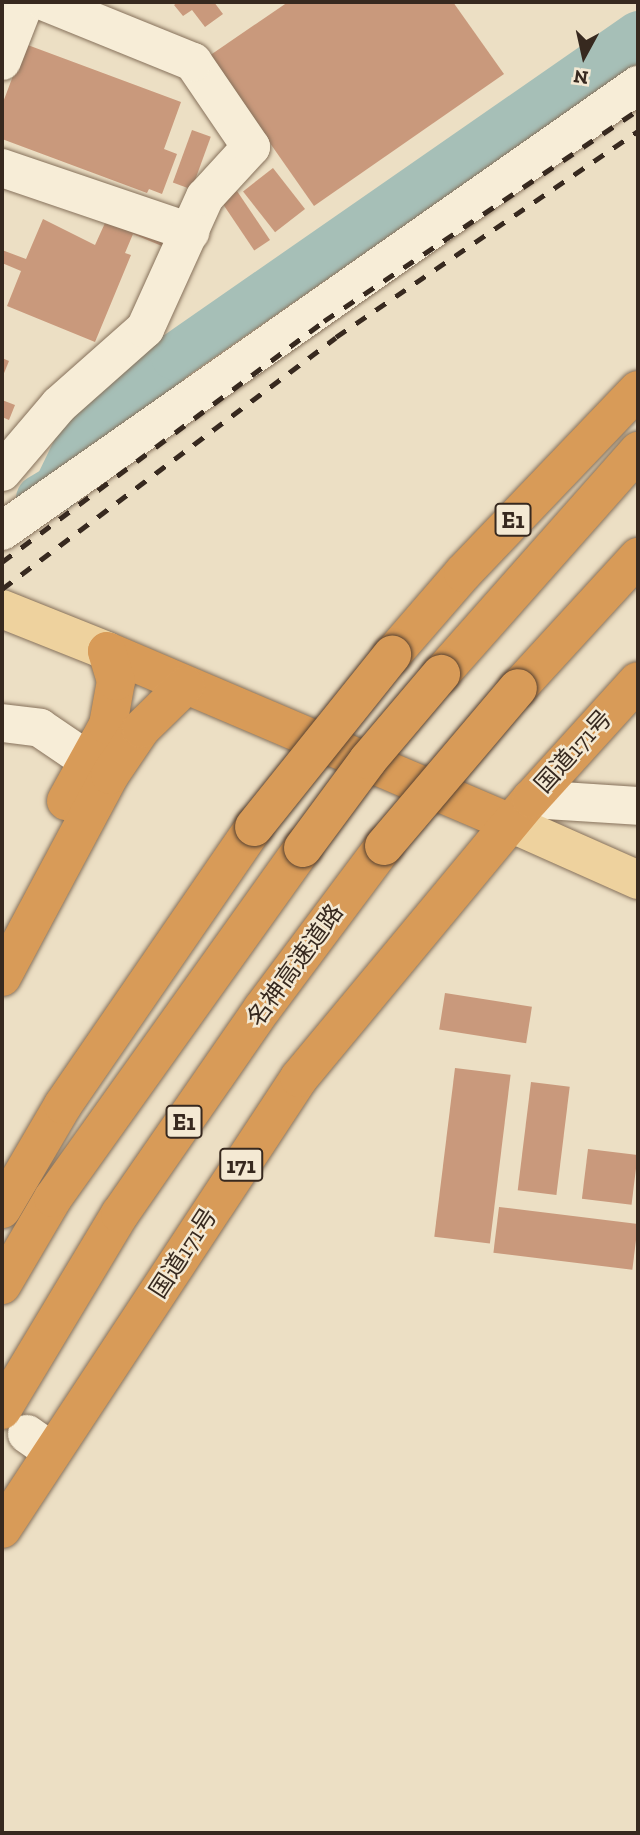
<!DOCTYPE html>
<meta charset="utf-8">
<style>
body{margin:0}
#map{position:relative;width:640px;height:1835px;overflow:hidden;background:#ecdfc4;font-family:"Zilla Slab","Noto Sans JP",serif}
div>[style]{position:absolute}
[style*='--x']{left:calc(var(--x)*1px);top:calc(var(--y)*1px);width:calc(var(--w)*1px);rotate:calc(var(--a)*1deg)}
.river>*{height:47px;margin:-23.5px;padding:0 23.5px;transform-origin:23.5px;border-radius:23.5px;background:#a6bfb7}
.building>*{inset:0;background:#c9997c;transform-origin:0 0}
.roads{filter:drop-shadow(0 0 2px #86715b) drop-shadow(0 0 2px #86715b)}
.minor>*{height:38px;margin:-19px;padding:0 19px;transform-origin:19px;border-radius:19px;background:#f7edd7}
.major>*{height:38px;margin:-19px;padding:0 19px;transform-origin:19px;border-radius:19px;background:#eed29e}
.highway>*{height:38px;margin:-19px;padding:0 19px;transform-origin:19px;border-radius:19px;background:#d89b58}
.rail>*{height:5px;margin-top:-2.5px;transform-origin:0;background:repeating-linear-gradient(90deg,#37291f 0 12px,transparent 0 24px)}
.bridges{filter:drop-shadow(0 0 2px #543f2f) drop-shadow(0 0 2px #543f2f)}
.highway-bridge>*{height:38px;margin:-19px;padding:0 19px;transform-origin:19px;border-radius:19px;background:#d89b58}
span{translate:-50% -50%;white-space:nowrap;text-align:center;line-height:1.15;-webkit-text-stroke:5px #f4e9d3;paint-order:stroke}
.shield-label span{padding:2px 5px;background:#f4e9d3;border:2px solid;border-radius:5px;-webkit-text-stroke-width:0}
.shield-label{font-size:23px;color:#37291f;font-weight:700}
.street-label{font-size:24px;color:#37291f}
.frame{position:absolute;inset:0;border:4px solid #37291f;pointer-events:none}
.north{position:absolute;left:549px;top:21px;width:70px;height:70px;-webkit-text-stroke:5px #f4e9d3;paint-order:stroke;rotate:188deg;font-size:19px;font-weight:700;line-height:28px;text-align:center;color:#37291f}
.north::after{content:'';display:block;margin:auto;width:24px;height:32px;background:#37291f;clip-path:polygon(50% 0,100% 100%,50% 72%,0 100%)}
</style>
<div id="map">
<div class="river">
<i style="--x:39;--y:498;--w:21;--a:-31"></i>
<i style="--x:57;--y:487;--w:58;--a:-64.3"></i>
<i style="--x:82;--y:435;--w:121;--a:-40.7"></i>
<i style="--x:174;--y:356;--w:565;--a:-34.76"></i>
</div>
<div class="building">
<i style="clip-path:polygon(178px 2px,214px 2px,223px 14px,205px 27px,192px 10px,183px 16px,174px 5px)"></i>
<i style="clip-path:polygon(288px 2px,453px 2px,504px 74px,314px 206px,209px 56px)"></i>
<i style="clip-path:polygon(25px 44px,181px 102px,164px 149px,177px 154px,162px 194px,149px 189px,147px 193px,2px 139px,2px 105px)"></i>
<i style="left:192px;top:130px;width:20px;height:56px;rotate:20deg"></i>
<i style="left:273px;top:168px;width:52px;height:38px;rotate:52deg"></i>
<i style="left:237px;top:191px;width:59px;height:19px;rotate:56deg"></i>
<i style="clip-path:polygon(43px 219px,95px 245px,105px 223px,166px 235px,162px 246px,133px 234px,125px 253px,131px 255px,95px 342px,7px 306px,21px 271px,2px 263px,2px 250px,26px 259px)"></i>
<i style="clip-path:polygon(2px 358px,9px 361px,2px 378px)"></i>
<i style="clip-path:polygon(2px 400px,15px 405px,9px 420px,2px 417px)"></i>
<i style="left:445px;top:993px;width:88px;height:37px;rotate:9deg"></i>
<i style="left:455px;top:1068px;width:56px;height:170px;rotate:7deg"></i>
<i style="left:531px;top:1082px;width:39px;height:109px;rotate:7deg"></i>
<i style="left:588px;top:1149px;width:50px;height:50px;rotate:7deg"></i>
<i style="left:499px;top:1207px;width:140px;height:46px;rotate:7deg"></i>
</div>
<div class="roads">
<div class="minor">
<i style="--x:2;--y:61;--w:63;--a:-68.7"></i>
<i style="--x:2;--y:168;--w:199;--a:18.8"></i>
<i style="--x:2;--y:472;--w:88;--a:-49.6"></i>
<i style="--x:59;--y:405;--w:115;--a:-41.5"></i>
<i style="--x:145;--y:329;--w:145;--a:-65.6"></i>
<i style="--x:205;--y:197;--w:68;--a:-47.4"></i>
<i style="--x:251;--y:147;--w:103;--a:-124.3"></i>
<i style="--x:193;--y:62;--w:160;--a:-157.9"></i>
<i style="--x:2;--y:531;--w:777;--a:-35.04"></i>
<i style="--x:2;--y:723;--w:38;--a:7"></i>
<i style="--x:40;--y:728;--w:57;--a:34.2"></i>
<i style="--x:531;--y:799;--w:107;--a:3.7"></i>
<i style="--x:27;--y:1434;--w:28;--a:35"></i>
</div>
<div class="major">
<i style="--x:2;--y:609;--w:113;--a:21.8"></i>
<i style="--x:510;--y:823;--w:140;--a:24"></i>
</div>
<div class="highway">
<i style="--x:107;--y:651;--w:438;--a:23.1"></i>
<i style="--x:392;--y:655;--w:108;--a:-49.1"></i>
<i style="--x:463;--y:573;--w:253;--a:-46.3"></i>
<i style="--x:441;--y:674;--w:298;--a:-48.5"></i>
<i style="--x:518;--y:688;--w:178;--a:-47.5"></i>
<i style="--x:66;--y:801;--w:87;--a:-61.1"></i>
<i style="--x:108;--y:725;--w:45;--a:-79.7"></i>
<i style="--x:116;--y:681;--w:31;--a:-107"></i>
<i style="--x:2;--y:977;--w:229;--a:-61.9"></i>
<i style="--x:110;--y:775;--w:55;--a:-56"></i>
<i style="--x:141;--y:729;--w:62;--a:-44.3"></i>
<i style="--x:2;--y:1209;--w:121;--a:-59.6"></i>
<i style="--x:63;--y:1105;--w:337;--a:-55.5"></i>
<i style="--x:2;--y:1285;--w:101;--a:-59.6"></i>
<i style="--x:53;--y:1198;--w:430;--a:-54.5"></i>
<i style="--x:2;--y:1410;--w:229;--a:-59"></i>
<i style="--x:120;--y:1214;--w:249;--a:-55.3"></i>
<i style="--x:262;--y:1009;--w:204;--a:-53.2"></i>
<i style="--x:2;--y:1529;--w:540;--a:-56.63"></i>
<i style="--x:299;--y:1078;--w:363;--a:-50.3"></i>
<i style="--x:531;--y:799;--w:159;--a:-47.8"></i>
</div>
</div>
<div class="rail">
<i style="--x:2;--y:562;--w:402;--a:-36.8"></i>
<i style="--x:324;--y:321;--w:378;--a:-33.9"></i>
<i style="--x:2;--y:589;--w:418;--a:-37"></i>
<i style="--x:336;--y:337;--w:366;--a:-34.3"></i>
</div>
<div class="bridges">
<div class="highway-bridge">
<i style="--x:254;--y:827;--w:221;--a:-51.3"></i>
<i style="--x:384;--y:846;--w:207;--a:-49.7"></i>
<i style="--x:303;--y:848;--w:109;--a:-53.5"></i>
<i style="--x:368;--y:760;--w:113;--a:-49.7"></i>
</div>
</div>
<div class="shield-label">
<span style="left:513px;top:520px">E1</span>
<span style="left:184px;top:1122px">E1</span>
<span style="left:241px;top:1165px">171</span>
</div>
<div class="street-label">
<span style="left:573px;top:751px;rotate:-48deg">国道171号</span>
<span style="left:295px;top:965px;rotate:-54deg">名神高速道路</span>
<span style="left:183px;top:1253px;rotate:-57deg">国道171号</span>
</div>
<div class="frame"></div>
<div class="north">N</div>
</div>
